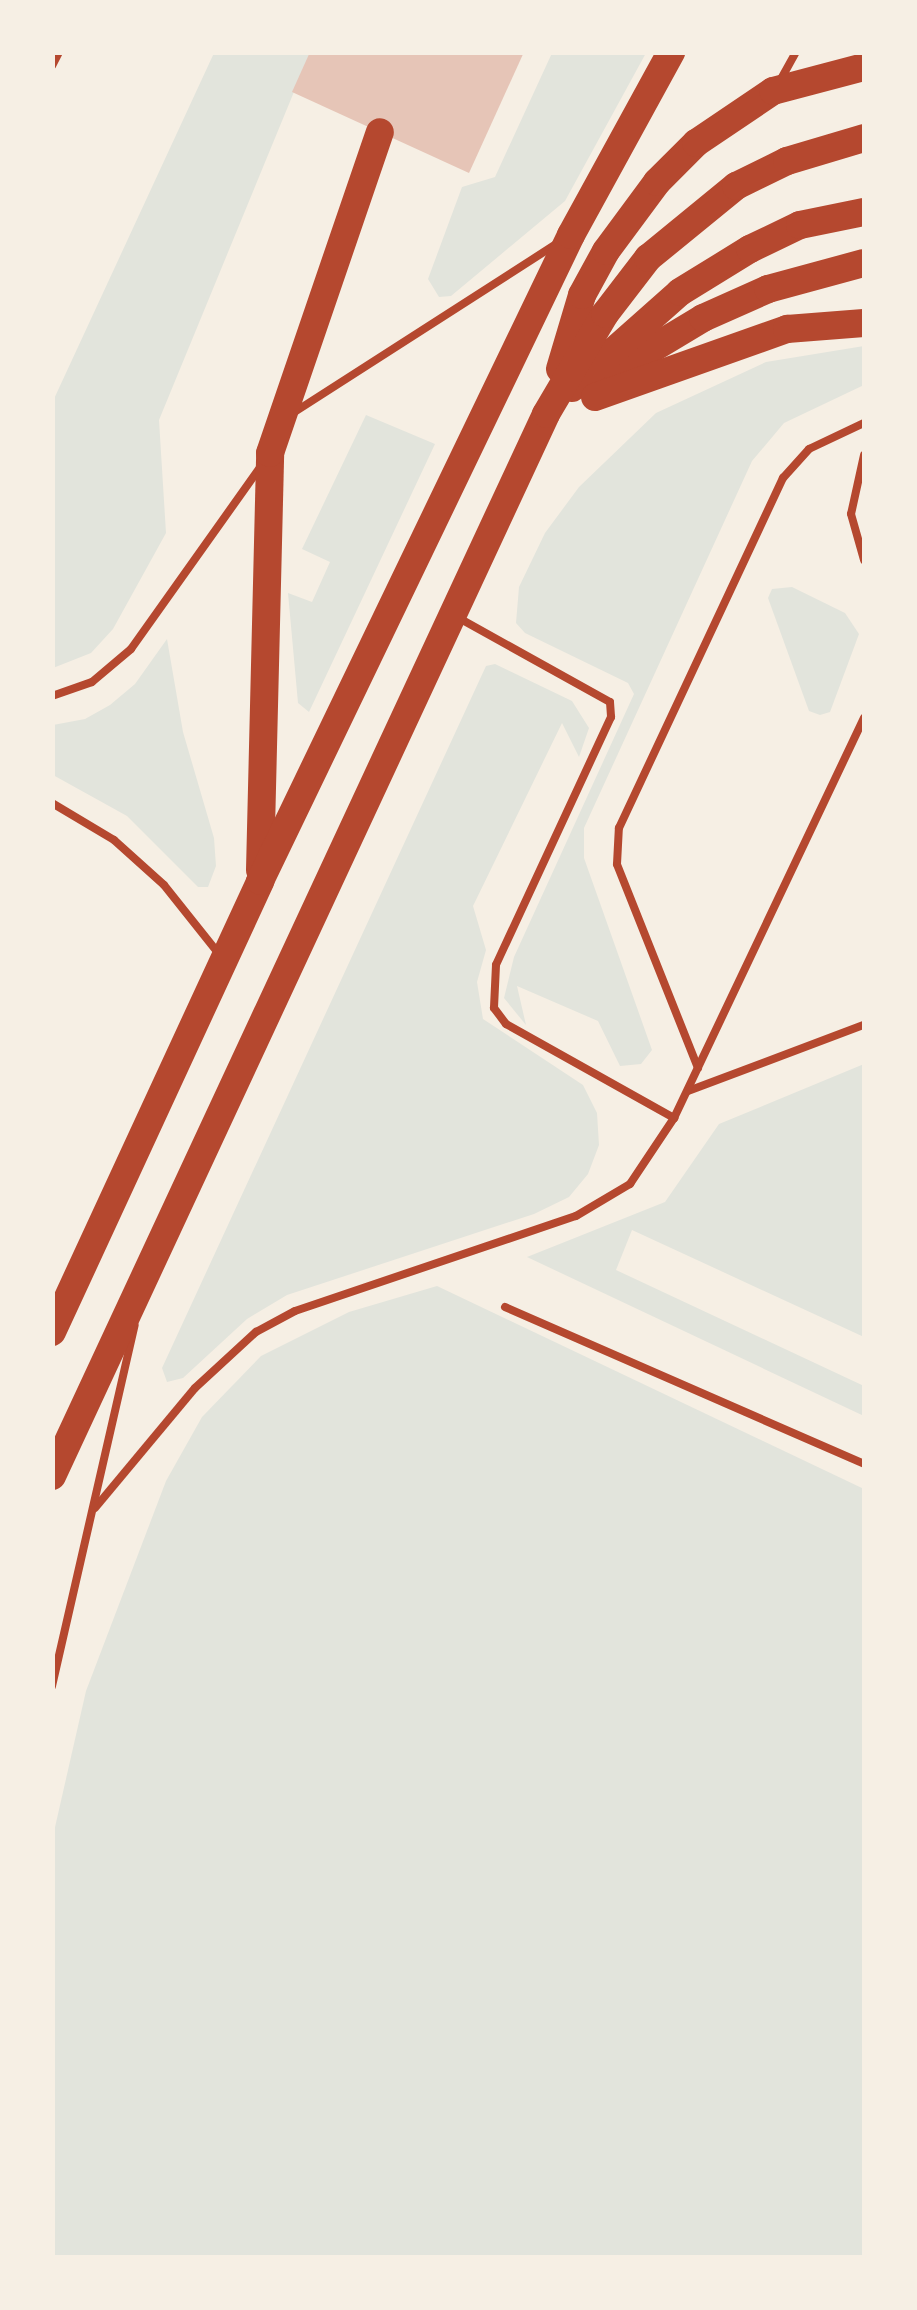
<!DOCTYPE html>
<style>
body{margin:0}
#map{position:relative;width:917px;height:2310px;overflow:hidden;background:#f6efe4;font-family:Poppins,sans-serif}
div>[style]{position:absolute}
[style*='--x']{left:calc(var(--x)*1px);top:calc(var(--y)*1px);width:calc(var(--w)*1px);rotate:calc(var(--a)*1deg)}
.green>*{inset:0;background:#e2e4dc}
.building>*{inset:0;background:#e6c5b7}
.service>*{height:8px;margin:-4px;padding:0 4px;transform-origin:4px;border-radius:4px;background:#b5482f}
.trunk>*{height:28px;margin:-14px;padding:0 14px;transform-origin:14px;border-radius:14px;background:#b5482f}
span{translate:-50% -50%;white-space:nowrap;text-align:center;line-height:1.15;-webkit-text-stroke:10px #f6efe4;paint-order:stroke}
.frame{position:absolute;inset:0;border:55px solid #f6efe4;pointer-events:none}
</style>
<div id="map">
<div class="green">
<i style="clip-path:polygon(214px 53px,310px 53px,159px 420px,166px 533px,113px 629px,91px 653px,53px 668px,53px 401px)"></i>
<i style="clip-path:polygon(552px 53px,646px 53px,565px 201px,451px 296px,439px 297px,428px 279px,462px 187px,495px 177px)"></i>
<i style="clip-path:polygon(864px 346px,864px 385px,784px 423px,752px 461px,584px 828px,584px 858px,652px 1050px,641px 1064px,620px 1066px,598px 1021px,517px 986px,526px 1025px,504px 998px,514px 957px,634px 694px,628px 683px,525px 633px,516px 623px,519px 587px,545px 533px,579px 487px,656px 413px,766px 362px)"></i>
<i style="clip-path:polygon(366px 415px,435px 444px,309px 712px,298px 703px,288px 593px,312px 602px,330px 562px,302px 549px)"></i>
<i style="clip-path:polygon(792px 587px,845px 613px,859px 634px,830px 712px,820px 715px,809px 711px,768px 598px,772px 589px)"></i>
<i style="clip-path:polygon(167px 639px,183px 732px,214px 838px,216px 866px,208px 887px,198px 887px,127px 816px,53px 775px,53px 725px,85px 719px,110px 705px,135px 684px)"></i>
<i style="clip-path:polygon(495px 664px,572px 701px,589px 728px,579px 757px,562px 723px,473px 906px,486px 950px,477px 982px,483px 1019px,583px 1085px,597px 1113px,599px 1145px,588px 1174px,569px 1197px,534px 1214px,287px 1295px,247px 1319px,183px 1378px,167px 1382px,162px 1368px,486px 666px)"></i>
<i style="clip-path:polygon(864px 1064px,864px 1337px,632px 1230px,616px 1270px,864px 1386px,864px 1416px,527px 1257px,665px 1202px,719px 1124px)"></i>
<i style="clip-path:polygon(437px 1286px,864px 1489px,864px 2257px,53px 2257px,53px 1836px,86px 1691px,166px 1481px,202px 1417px,261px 1356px,349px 1312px)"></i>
</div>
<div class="building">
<i style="clip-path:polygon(310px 52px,524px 52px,469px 173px,292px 92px)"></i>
</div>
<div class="service">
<i style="--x:52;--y:66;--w:16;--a:-63"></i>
<i style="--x:781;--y:79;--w:31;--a:-61"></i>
<i style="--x:293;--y:413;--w:311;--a:-32.7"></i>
<i style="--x:864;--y:455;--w:60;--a:102.4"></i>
<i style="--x:851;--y:514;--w:48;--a:74.2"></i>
<i style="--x:457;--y:617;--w:175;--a:29.1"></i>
<i style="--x:610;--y:702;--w:15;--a:86"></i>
<i style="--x:611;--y:717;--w:273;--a:114.9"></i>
<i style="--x:496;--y:965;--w:43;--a:92.7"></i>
<i style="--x:494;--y:1008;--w:20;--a:53"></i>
<i style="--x:506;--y:1024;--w:193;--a:29.2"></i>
<i style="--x:52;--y:696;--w:42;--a:-19.3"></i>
<i style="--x:92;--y:682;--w:51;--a:-40.2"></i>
<i style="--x:131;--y:649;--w:221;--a:-54.6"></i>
<i style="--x:52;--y:803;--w:72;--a:30.8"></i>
<i style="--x:114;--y:840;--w:67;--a:42"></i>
<i style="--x:164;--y:885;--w:87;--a:51.5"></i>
<i style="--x:698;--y:1068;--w:219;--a:-111.7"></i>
<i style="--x:617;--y:864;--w:36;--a:-87"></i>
<i style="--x:619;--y:828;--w:387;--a:-64.9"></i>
<i style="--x:783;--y:478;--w:39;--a:-48"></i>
<i style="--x:809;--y:449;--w:61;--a:-25.3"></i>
<i style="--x:688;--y:1091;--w:188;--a:-20.6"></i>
<i style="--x:505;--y:1307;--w:392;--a:23.6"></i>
<i style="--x:95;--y:1508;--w:156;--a:-50.2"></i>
<i style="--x:195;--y:1388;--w:83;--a:-42.6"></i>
<i style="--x:256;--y:1332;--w:44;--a:-28.3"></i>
<i style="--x:295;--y:1311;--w:297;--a:-18.7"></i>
<i style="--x:576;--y:1216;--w:63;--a:-30.7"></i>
<i style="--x:630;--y:1184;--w:79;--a:-56.3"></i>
<i style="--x:674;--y:1118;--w:443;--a:-64.6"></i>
<i style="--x:52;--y:1686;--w:370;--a:-77.1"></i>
</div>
<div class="trunk">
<i style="--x:560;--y:369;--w:77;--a:-73.4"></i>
<i style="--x:582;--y:295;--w:50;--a:-61.4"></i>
<i style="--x:606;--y:251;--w:86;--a:-53.5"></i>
<i style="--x:657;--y:182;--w:55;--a:-45"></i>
<i style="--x:696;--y:143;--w:93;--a:-34"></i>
<i style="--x:773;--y:91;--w:94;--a:-14.8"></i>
<i style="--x:590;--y:386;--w:132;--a:-31"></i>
<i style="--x:703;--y:318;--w:71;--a:-24"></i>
<i style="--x:768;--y:289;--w:99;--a:-15.2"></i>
<i style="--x:572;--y:388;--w:144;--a:-41.6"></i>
<i style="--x:680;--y:292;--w:82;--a:-31.6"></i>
<i style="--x:750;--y:249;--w:55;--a:-25.6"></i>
<i style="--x:800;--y:225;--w:65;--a:-11.5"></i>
<i style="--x:595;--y:397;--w:204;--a:-19.5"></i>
<i style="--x:787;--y:329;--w:77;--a:-4.5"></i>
<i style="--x:260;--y:870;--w:417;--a:-88.6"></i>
<i style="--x:270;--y:453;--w:339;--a:-71.1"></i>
<i style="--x:52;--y:1332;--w:497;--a:-65.2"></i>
<i style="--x:260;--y:881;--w:717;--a:-64.29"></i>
<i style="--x:571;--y:235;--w:209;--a:-61.3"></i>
<i style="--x:52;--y:1476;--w:1171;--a:-65.05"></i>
<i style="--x:546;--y:414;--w:116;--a:-59.5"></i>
<i style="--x:605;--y:314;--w:71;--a:-52.5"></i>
<i style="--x:648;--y:258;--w:114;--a:-39.3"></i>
<i style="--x:736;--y:186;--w:57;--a:-26.1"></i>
<i style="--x:787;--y:161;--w:80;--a:-16.6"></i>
</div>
<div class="frame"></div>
</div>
